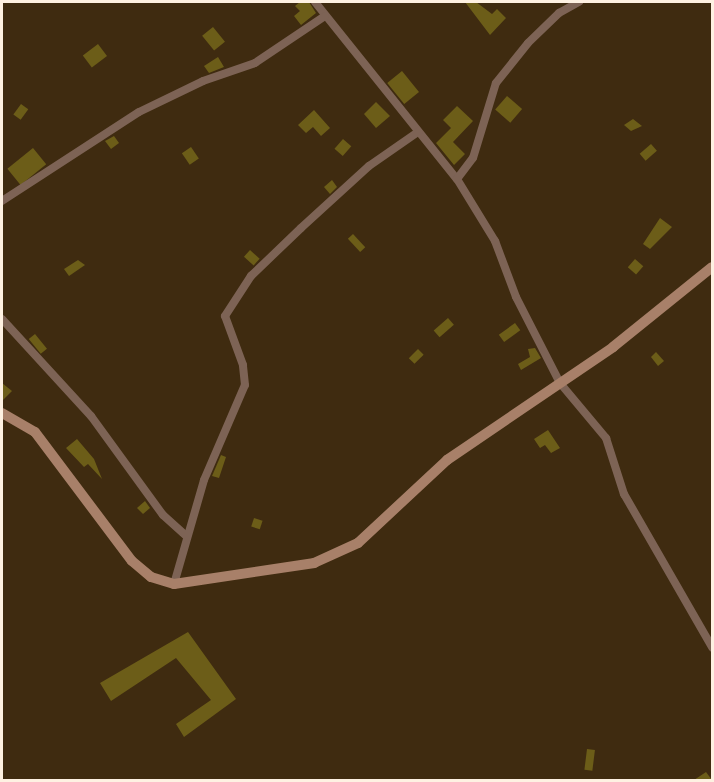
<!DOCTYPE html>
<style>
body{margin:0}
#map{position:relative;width:714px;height:782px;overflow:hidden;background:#3f2b10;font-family:"PT Sans",sans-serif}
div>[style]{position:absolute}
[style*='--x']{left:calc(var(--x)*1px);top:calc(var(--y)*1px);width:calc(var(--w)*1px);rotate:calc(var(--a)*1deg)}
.building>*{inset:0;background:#6c5d18;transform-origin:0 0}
.street>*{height:8px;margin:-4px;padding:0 4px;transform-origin:4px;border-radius:4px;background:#7d6355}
.secondary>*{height:10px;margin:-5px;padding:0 5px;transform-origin:5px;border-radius:5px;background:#a88069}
span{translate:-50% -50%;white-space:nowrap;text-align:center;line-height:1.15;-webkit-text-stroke:6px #1f160a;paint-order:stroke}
.frame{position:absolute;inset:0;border:3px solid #fef1e2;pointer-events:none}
</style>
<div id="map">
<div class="building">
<i style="clip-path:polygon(300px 2px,309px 2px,316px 13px,301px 25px,294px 16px,300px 11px,295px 6px)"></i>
<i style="clip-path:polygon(465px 2px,476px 2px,492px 14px,497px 9px,506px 18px,490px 35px)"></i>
<i style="left:213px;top:27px;width:19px;height:14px;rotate:51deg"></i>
<i style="left:98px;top:44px;width:15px;height:19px;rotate:53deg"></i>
<i style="clip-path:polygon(218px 57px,224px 67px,209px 73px,204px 66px)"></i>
<i style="left:402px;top:71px;width:27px;height:19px;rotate:51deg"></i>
<i style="left:507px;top:96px;width:20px;height:18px;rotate:41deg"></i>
<i style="clip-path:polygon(376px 102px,390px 116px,376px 128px,364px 114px)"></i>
<i style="left:21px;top:104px;width:9px;height:13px;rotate:36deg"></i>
<i style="clip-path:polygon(457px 106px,473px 121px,453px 142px,465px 154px,454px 165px,436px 143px,451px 128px,443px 120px)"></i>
<i style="clip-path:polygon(314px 110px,330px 128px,321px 136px,313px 127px,306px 133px,298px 125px)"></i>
<i style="clip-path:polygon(633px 119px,642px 126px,631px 131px,624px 125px)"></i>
<i style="clip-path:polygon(114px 136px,119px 143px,111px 149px,105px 141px)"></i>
<i style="left:343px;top:139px;width:11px;height:13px;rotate:41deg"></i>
<i style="left:651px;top:144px;width:9px;height:15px;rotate:49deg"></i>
<i style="left:191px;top:147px;width:14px;height:11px;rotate:56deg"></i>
<i style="left:33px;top:148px;width:21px;height:33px;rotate:51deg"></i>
<i style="clip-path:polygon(332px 180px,337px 187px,330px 194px,324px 187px)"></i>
<i style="clip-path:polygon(660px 218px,672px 227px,650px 249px,643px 244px)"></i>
<i style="left:353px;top:234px;width:18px;height:7px;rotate:47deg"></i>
<i style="left:250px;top:250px;width:13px;height:9px;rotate:42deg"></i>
<i style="left:635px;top:259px;width:11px;height:11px;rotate:41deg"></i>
<i style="clip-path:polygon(78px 260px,85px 265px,69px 276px,64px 269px)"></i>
<i style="left:448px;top:318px;width:9px;height:19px;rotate:49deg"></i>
<i style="left:515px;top:323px;width:9px;height:20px;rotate:54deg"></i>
<i style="left:35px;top:334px;width:19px;height:8px;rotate:51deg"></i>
<i style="clip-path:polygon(535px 348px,541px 358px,521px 370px,518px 364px,530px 357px,528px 349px)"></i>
<i style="left:418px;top:349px;width:8px;height:13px;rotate:45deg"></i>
<i style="clip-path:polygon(656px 352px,664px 361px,658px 366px,651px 357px)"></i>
<i style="clip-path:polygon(2px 383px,12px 391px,2px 401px)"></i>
<i style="clip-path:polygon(548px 430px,560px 448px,551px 453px,545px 445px,540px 448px,534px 439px)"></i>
<i style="clip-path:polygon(77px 439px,94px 459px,102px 479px,88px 464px,84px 467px,66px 448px)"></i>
<i style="clip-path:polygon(221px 455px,226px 457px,219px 478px,212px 476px)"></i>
<i style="clip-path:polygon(145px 501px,150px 508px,143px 514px,137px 508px)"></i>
<i style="left:254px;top:518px;width:9px;height:9px;rotate:18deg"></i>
<i style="clip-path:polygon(188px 632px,236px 699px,184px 737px,176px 724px,211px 700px,176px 658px,111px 701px,100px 683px)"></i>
<i style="left:587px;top:749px;width:8px;height:21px;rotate:7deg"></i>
<i style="clip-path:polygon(706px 772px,712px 780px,694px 780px)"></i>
</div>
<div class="street">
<i style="--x:315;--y:2;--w:227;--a:51.3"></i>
<i style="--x:457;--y:179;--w:73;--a:58.5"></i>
<i style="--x:495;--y:241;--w:60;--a:69.4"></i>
<i style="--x:516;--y:297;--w:97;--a:62.9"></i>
<i style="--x:560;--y:383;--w:72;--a:50.1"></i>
<i style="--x:606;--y:438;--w:59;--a:72.2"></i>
<i style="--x:624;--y:494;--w:177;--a:60.1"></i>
<i style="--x:457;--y:179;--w:26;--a:-53"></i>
<i style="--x:473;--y:158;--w:78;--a:-73"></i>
<i style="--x:496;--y:83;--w:51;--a:-51.3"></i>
<i style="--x:528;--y:43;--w:43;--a:-44.1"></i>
<i style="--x:559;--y:13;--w:23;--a:-29"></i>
<i style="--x:2;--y:201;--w:163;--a:-33"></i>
<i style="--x:139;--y:112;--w:71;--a:-25.8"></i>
<i style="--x:203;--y:81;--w:55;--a:-19.1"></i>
<i style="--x:255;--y:63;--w:84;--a:-33.9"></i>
<i style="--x:2;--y:319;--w:132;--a:47.5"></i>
<i style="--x:91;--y:416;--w:122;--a:54"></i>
<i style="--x:163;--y:515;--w:31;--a:42"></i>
<i style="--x:174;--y:584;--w:108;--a:-73.9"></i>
<i style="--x:204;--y:480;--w:103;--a:-66.7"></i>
<i style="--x:245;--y:385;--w:20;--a:-96"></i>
<i style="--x:243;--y:365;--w:52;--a:-110.2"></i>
<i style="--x:225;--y:316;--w:48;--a:-57"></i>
<i style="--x:251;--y:276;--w:69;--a:-43.8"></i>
<i style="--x:301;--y:228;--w:92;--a:-42.4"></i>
<i style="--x:369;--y:166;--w:60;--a:-34.8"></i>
</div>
<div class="secondary">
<i style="--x:2;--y:413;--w:38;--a:30"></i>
<i style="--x:35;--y:432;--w:161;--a:53.1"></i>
<i style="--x:132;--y:561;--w:25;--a:40"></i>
<i style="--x:151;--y:577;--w:24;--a:17"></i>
<i style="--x:174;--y:584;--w:142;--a:-8.5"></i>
<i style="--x:314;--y:563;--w:48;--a:-24.4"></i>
<i style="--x:358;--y:543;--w:122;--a:-43"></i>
<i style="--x:447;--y:460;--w:201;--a:-34.2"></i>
<i style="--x:613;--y:347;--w:127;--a:-38.9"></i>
</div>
<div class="frame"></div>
</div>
